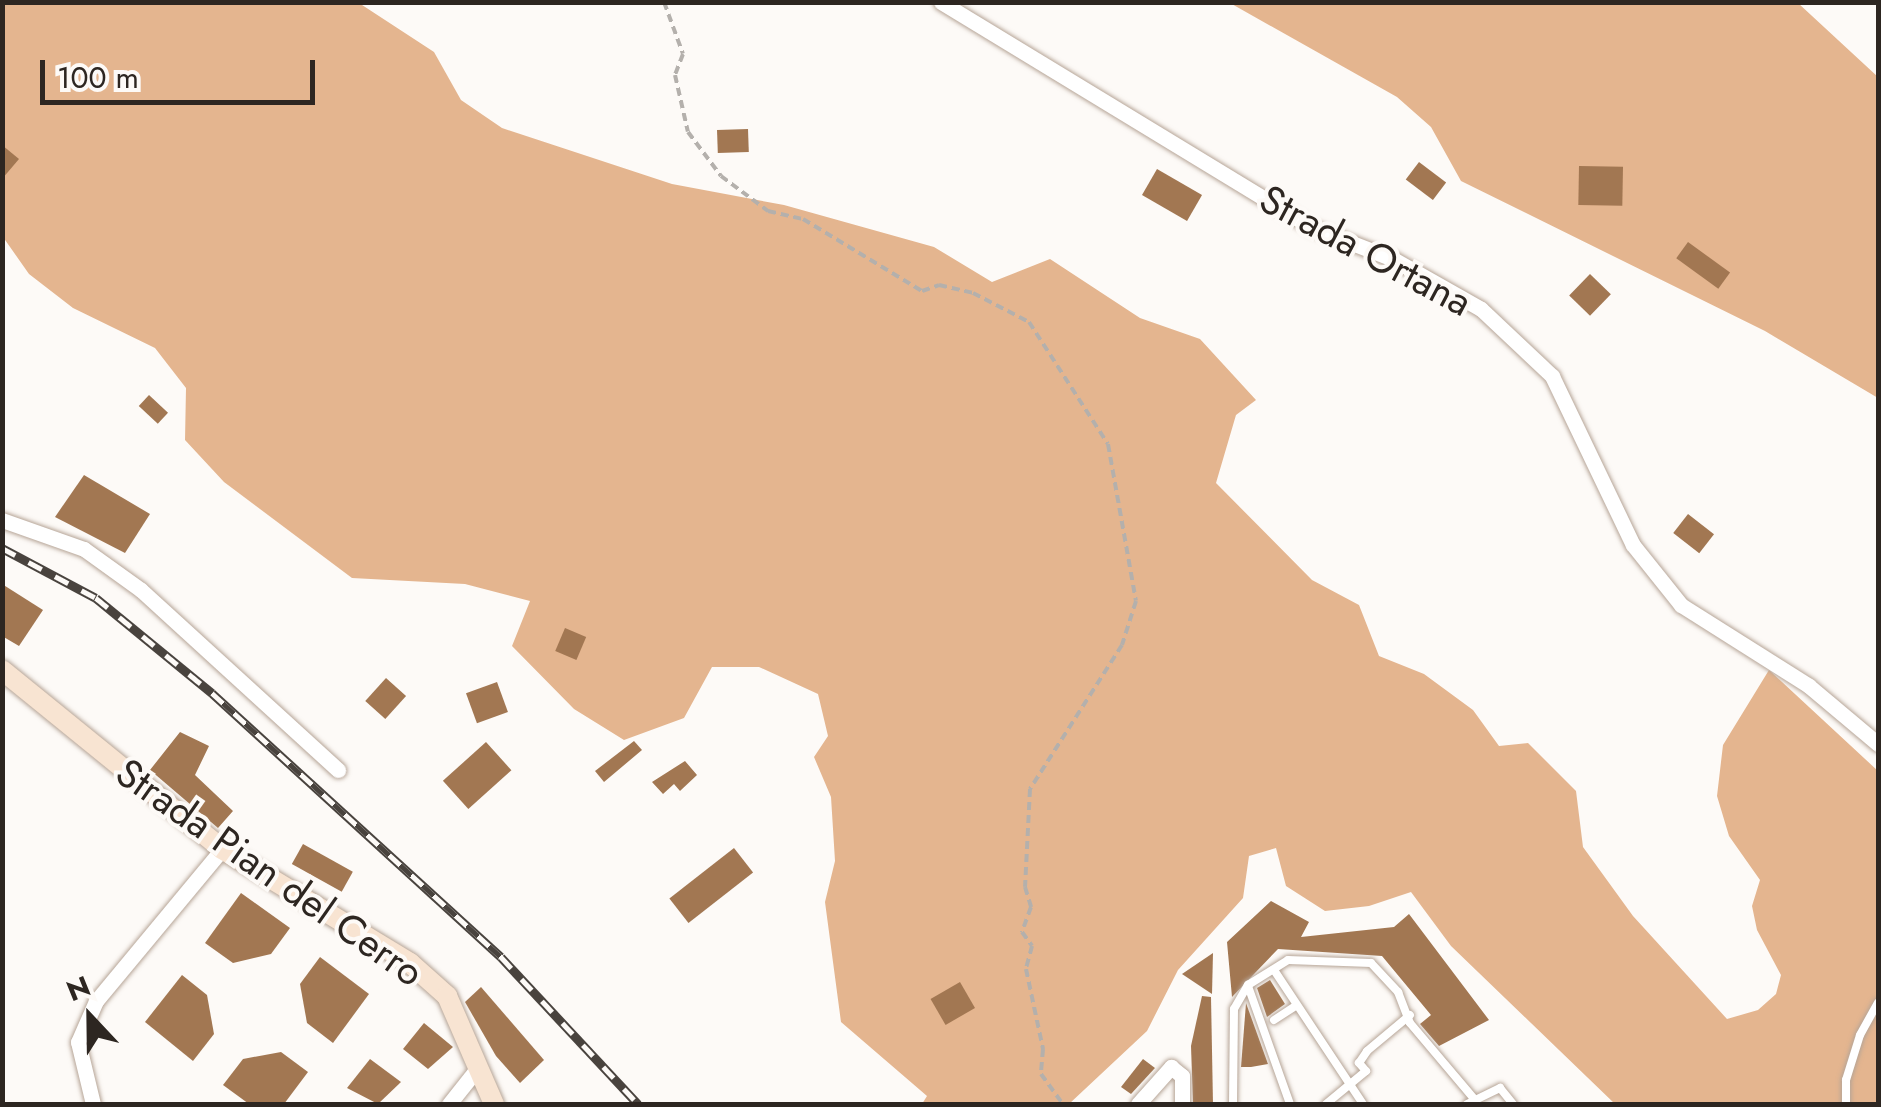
<!DOCTYPE html>
<style>
body{margin:0}
#map{position:relative;width:1881px;height:1107px;overflow:hidden;background:#fdfaf7;font-family:Jost,sans-serif}
div>[style]{position:absolute}
[style*='--x']{left:calc(var(--x)*1px);top:calc(var(--y)*1px);width:calc(var(--w)*1px);rotate:calc(var(--a)*1deg)}
.forest>*{inset:0;background:#e4b58f}
.building>*{inset:0;background:#a27752;transform-origin:0 0}
.path>*{height:4px;margin-top:-2px;transform-origin:0;background:repeating-linear-gradient(90deg,#b4b0ac 0 8px,transparent 0 13px)}
.roads{filter:drop-shadow(0 0 2px #b6a597) drop-shadow(0 0 2px #b6a597)}
.lane>*{height:8px;margin:-4px;padding:0 4px;transform-origin:4px;border-radius:4px;background:#fff}
.street>*{height:15px;margin:-7.5px;padding:0 7.5px;transform-origin:7.5px;border-radius:7.5px;background:#fff}
.secondary>*{height:20px;margin:-10px;padding:0 10px;transform-origin:10px;border-radius:10px;background:#f8e4d2}
.rail>*{height:9px;margin-top:-4.5px;transform-origin:0;background:repeating-linear-gradient(90deg,#fdfaf7 0 15px,#49433e 0 30px);box-sizing:border-box;border-block:2px solid #49433e}
span{translate:-50% -50%;white-space:nowrap;text-align:center;line-height:1.15;-webkit-text-stroke:8px #fdfaf7;paint-order:stroke}
.street-label{font-size:40px;color:#2d2621}
.frame{position:absolute;inset:0;border:5px solid #2d2621;pointer-events:none}
.north{position:absolute;left:40px;top:967px;width:100px;height:100px;-webkit-text-stroke:8px #fdfaf7;paint-order:stroke;rotate:338deg;font-size:28px;font-weight:700;line-height:40px;text-align:center;color:#2d2621}
.north::after{content:'';display:block;margin:auto;width:35px;height:45px;background:#2d2621;clip-path:polygon(50% 0,100% 100%,50% 72%,0 100%)}
.scale{position:absolute;left:40px;top:60px;width:275px;height:45px;box-sizing:border-box;border:5px solid #2d2621;border-top:0;padding-left:12px;font-size:30px;line-height:35px;white-space:nowrap;color:#2d2621;-webkit-text-stroke:8px #fdfaf7;paint-order:stroke}
</style>
<div id="map">
<div class="forest">
<i style="clip-path:polygon(2px 3px,359px 3px,434px 52px,461px 100px,502px 128px,672px 184px,784px 205px,934px 247px,992px 282px,1050px 259px,1140px 318px,1200px 339px,1256px 400px,1236px 415px,1216px 483px,1312px 580px,1359px 605px,1379px 656px,1424px 674px,1473px 710px,1499px 746px,1528px 743px,1576px 791px,1583px 847px,1633px 916px,1727px 1019px,1758px 1010px,1776px 994px,1781px 975px,1757px 930px,1752px 906px,1760px 880px,1729px 836px,1717px 796px,1723px 745px,1769px 670px,1878px 771px,1878px 1104px,1615px 1104px,1451px 946px,1411px 892px,1369px 906px,1325px 911px,1286px 886px,1276px 848px,1249px 856px,1243px 898px,1178px 970px,1147px 1031px,1069px 1104px,922px 1104px,927px 1096px,841px 1022px,825px 902px,835px 861px,831px 797px,814px 757px,828px 736px,818px 694px,759px 667px,712px 667px,684px 718px,624px 740px,574px 709px,512px 646px,530px 601px,465px 584px,352px 578px,224px 482px,185px 440px,186px 388px,155px 348px,73px 308px,29px 274px,3px 237px)"></i>
<i style="clip-path:polygon(1230px 3px,1798px 3px,1878px 77px,1878px 398px,1765px 331px,1461px 181px,1431px 127px,1397px 97px)"></i>
</div>
<div class="building">
<i style="left:748px;top:129px;width:23px;height:31px;rotate:88deg"></i>
<i style="clip-path:polygon(2px 145px,19px 159px,2px 179px)"></i>
<i style="left:1419px;top:162px;width:34px;height:22px;rotate:37deg"></i>
<i style="left:1579px;top:166px;width:44px;height:39px;rotate:1deg"></i>
<i style="left:1157px;top:169px;width:52px;height:30px;rotate:30deg"></i>
<i style="left:1688px;top:242px;width:52px;height:20px;rotate:36deg"></i>
<i style="left:1590px;top:274px;width:29px;height:30px;rotate:44deg"></i>
<i style="left:149px;top:395px;width:26px;height:15px;rotate:43deg"></i>
<i style="clip-path:polygon(84px 475px,150px 514px,125px 553px,55px 517px)"></i>
<i style="left:1688px;top:514px;width:33px;height:24px;rotate:38deg"></i>
<i style="clip-path:polygon(2px 584px,43px 610px,19px 646px,2px 636px)"></i>
<i style="left:565px;top:628px;width:23px;height:25px;rotate:23deg"></i>
<i style="left:386px;top:678px;width:27px;height:31px;rotate:42deg"></i>
<i style="left:497px;top:682px;width:32px;height:33px;rotate:70deg"></i>
<i style="clip-path:polygon(180px 732px,209px 746px,195px 775px,233px 811px,218px 828px,150px 770px)"></i>
<i style="clip-path:polygon(634px 741px,642px 750px,604px 782px,595px 771px)"></i>
<i style="left:486px;top:742px;width:38px;height:58px;rotate:48deg"></i>
<i style="clip-path:polygon(685px 761px,697px 775px,680px 791px,674px 784px,663px 794px,652px 782px)"></i>
<i style="left:303px;top:844px;width:57px;height:23px;rotate:29deg"></i>
<i style="left:734px;top:848px;width:31px;height:82px;rotate:52deg"></i>
<i style="clip-path:polygon(241px 893px,290px 928px,271px 954px,233px 963px,205px 943px)"></i>
<i style="clip-path:polygon(1271px 901px,1309px 922px,1301px 937px,1394px 927px,1409px 914px,1489px 1020px,1439px 1046px,1420px 1024px,1431px 1015px,1382px 956px,1278px 949px,1232px 997px,1227px 942px)"></i>
<i style="clip-path:polygon(1213px 953px,1212px 994px,1182px 974px)"></i>
<i style="clip-path:polygon(320px 957px,369px 994px,333px 1043px,307px 1023px,300px 984px)"></i>
<i style="clip-path:polygon(182px 975px,207px 995px,214px 1034px,193px 1061px,145px 1022px)"></i>
<i style="clip-path:polygon(1270px 980px,1285px 1004px,1267px 1017px,1257px 988px)"></i>
<i style="left:960px;top:982px;width:30px;height:34px;rotate:60deg"></i>
<i style="clip-path:polygon(481px 987px,544px 1060px,520px 1083px,496px 1056px,465px 1002px)"></i>
<i style="clip-path:polygon(1202px 996px,1211px 997px,1213px 1104px,1193px 1104px,1191px 1046px)"></i>
<i style="clip-path:polygon(1246px 1003px,1268px 1064px,1251px 1067px,1241px 1067px)"></i>
<i style="clip-path:polygon(424px 1023px,453px 1047px,428px 1069px,403px 1049px)"></i>
<i style="clip-path:polygon(281px 1052px,308px 1072px,284px 1104px,249px 1104px,223px 1085px,243px 1059px)"></i>
<i style="clip-path:polygon(370px 1059px,401px 1082px,378px 1104px,347px 1088px)"></i>
<i style="clip-path:polygon(1143px 1059px,1155px 1068px,1131px 1094px,1121px 1087px)"></i>
</div>
<div class="path">
<i style="--x:664;--y:2;--w:55;--a:69.9"></i>
<i style="--x:683;--y:54;--w:22;--a:111"></i>
<i style="--x:675;--y:75;--w:58;--a:77.2"></i>
<i style="--x:688;--y:132;--w:55;--a:53.1"></i>
<i style="--x:721;--y:176;--w:59;--a:36.7"></i>
<i style="--x:768;--y:211;--w:36;--a:13"></i>
<i style="--x:803;--y:219;--w:139;--a:31.2"></i>
<i style="--x:922;--y:291;--w:18;--a:-19"></i>
<i style="--x:939;--y:285;--w:35;--a:13"></i>
<i style="--x:973;--y:293;--w:63;--a:27.4"></i>
<i style="--x:1029;--y:322;--w:145;--a:57.1"></i>
<i style="--x:1108;--y:444;--w:159;--a:79.9"></i>
<i style="--x:1136;--y:601;--w:46;--a:107.7"></i>
<i style="--x:1122;--y:645;--w:171;--a:122.6"></i>
<i style="--x:1030;--y:789;--w:98;--a:92.9"></i>
<i style="--x:1025;--y:887;--w:21;--a:73"></i>
<i style="--x:1031;--y:907;--w:27;--a:110"></i>
<i style="--x:1022;--y:932;--w:17;--a:54"></i>
<i style="--x:1032;--y:946;--w:24;--a:105"></i>
<i style="--x:1026;--y:969;--w:82;--a:78"></i>
<i style="--x:1043;--y:1049;--w:25;--a:95"></i>
<i style="--x:1041;--y:1074;--w:37;--a:54"></i>
</div>
<div class="roads">
<div class="lane">
<i style="--x:1274;--y:970;--w:161;--a:56.4"></i>
<i style="--x:1248;--y:986;--w:125;--a:70.4"></i>
<i style="--x:1274;--y:1020;--w:24;--a:-33"></i>
<i style="--x:1233;--y:1104;--w:95;--a:-89.4"></i>
<i style="--x:1234;--y:1009;--w:28;--a:-60"></i>
<i style="--x:1248;--y:985;--w:47;--a:-32"></i>
<i style="--x:1288;--y:960;--w:83;--a:2.1"></i>
<i style="--x:1371;--y:963;--w:40;--a:47"></i>
<i style="--x:1398;--y:992;--w:33;--a:69"></i>
<i style="--x:1410;--y:1023;--w:101;--a:49.8"></i>
<i style="--x:1326;--y:1104;--w:52;--a:-39.5"></i>
<i style="--x:1366;--y:1071;--w:11;--a:-131"></i>
<i style="--x:1359;--y:1063;--w:14;--a:-56"></i>
<i style="--x:1367;--y:1051;--w:56;--a:-39.9"></i>
<i style="--x:1467;--y:1104;--w:37;--a:-26"></i>
<i style="--x:1500;--y:1088;--w:21;--a:51"></i>
<i style="--x:1846;--y:1104;--w:24;--a:-90"></i>
<i style="--x:1846;--y:1080;--w:47;--a:-72.7"></i>
<i style="--x:1860;--y:1035;--w:37;--a:-61"></i>
</div>
<div class="street">
<i style="--x:941;--y:2;--w:433;--a:31.3"></i>
<i style="--x:1311;--y:227;--w:88;--a:21.3"></i>
<i style="--x:1393;--y:259;--w:101;--a:29.6"></i>
<i style="--x:1481;--y:309;--w:98;--a:43.3"></i>
<i style="--x:1552;--y:376;--w:187;--a:64.4"></i>
<i style="--x:1633;--y:545;--w:77;--a:51.3"></i>
<i style="--x:1681;--y:605;--w:151;--a:32.3"></i>
<i style="--x:1809;--y:686;--w:90;--a:40"></i>
<i style="--x:2;--y:520;--w:87;--a:19.5"></i>
<i style="--x:84;--y:549;--w:70;--a:35.7"></i>
<i style="--x:141;--y:590;--w:267;--a:42.4"></i>
<i style="--x:93;--y:1104;--w:64;--a:-103.6"></i>
<i style="--x:78;--y:1042;--w:45;--a:-66.3"></i>
<i style="--x:96;--y:1001;--w:197;--a:-50.3"></i>
<i style="--x:449;--y:1104;--w:43;--a:-51.5"></i>
<i style="--x:1138;--y:1104;--w:50;--a:-48.3"></i>
<i style="--x:1171;--y:1067;--w:14;--a:39"></i>
<i style="--x:1182;--y:1076;--w:28;--a:90"></i>
</div>
<div class="secondary">
<i style="--x:2;--y:670;--w:284;--a:39.1"></i>
<i style="--x:222;--y:849;--w:220;--a:31.2"></i>
<i style="--x:410;--y:963;--w:50;--a:41.7"></i>
<i style="--x:447;--y:996;--w:118;--a:66.5"></i>
</div>
</div>
<div class="rail">
<i style="--x:2;--y:548;--w:106;--a:28"></i>
<i style="--x:96;--y:598;--w:150;--a:39.3"></i>
<i style="--x:212;--y:693;--w:391;--a:42.4"></i>
<i style="--x:501;--y:957;--w:201;--a:47"></i>
</div>
<div class="street-label">
<span style="left:1366px;top:250px;rotate:28deg">Strada Ortana</span>
<span style="left:270px;top:872px;rotate:35deg">Strada Pian del Cerro</span>
</div>
<div class="frame"></div>
<div class="north">N</div>
<div class="scale">100 m</div>
</div>
